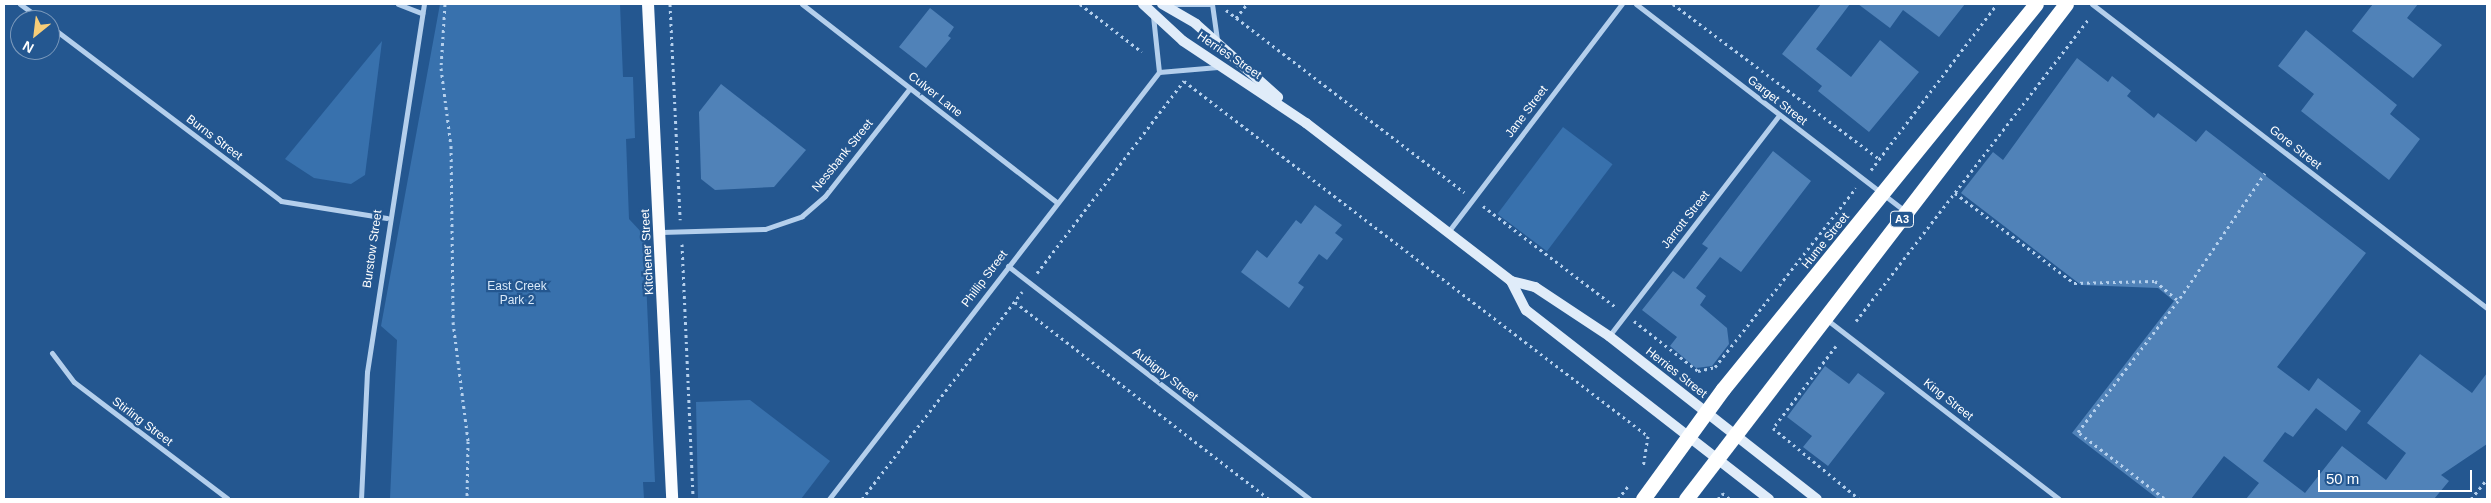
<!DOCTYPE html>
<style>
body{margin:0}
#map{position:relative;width:2491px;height:503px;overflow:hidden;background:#245790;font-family:Helvetica,sans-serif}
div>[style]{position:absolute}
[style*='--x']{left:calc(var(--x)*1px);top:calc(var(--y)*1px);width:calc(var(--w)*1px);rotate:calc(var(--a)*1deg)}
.green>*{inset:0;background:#3871ad;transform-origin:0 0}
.building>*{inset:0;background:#5082b8}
.path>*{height:3px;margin-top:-1.5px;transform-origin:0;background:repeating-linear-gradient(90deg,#b4cfec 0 2.5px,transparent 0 6.5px)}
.street>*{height:5px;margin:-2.5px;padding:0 2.5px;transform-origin:2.5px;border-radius:2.5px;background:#b4cfec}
.secondary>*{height:10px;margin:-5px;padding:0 5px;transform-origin:5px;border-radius:5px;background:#e0ecf9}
.primary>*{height:12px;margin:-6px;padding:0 6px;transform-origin:6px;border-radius:6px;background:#fafcff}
.highway>*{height:15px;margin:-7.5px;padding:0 7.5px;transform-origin:7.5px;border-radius:7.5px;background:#fff}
span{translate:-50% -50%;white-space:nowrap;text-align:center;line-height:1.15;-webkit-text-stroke:4.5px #245790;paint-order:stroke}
.shield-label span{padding:1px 4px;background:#245790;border:1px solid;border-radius:4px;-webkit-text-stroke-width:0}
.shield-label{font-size:11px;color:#fff;font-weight:700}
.street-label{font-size:12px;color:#fff}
.park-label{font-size:12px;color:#d9e9f9}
.frame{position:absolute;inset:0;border:5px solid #fff;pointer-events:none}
.north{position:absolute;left:10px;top:10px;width:50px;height:50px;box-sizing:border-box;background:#245790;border:1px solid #7c9abc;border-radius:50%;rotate:209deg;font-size:14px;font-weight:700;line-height:20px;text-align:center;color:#fff}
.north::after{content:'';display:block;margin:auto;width:18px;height:22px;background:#f7cd78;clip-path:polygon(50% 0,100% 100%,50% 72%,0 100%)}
.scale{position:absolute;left:2318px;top:470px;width:154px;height:22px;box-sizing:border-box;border:2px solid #fff;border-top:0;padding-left:6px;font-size:15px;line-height:18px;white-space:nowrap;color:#fff;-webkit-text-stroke:4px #245790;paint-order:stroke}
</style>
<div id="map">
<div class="green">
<i style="clip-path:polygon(440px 4px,620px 4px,623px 77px,633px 77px,635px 138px,626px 139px,629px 219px,644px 235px,655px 482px,643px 482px,644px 499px,390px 499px,397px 340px,381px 326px)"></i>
<i style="clip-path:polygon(382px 41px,365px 175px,351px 184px,314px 178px,285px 159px)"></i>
<i style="left:1563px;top:127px;width:62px;height:109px;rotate:37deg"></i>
<i style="clip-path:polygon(750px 400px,830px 461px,801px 499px,698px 499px,696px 402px)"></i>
</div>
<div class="building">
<i style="clip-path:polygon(1821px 4px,1850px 4px,1816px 49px,1851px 77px,1880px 40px,1919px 72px,1869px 132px,1818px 91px,1822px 86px,1782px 54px)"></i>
<i style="clip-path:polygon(1858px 4px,1965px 4px,1939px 37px,1903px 10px,1890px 28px)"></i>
<i style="clip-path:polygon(2373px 4px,2418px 4px,2407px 18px,2442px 45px,2413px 78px,2352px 31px)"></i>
<i style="clip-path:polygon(930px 8px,954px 27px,948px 36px,951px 38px,926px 68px,899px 47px)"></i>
<i style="clip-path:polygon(2306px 30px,2397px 105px,2390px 114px,2420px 139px,2389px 180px,2301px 111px,2314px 94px,2278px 66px)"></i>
<i style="clip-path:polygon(2077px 58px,2108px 82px,2112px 76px,2131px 91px,2127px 96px,2154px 118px,2158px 113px,2196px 142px,2206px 130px,2366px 253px,2277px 367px,2309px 391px,2318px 378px,2361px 411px,2346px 431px,2316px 408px,2293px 437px,2285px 432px,2263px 461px,2305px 493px,2342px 446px,2386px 480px,2406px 453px,2367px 423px,2420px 354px,2472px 393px,2487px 373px,2487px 444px,2441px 475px,2449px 481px,2434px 499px,2246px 499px,2259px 483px,2224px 456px,2191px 499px,2158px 499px,2072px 433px,2174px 301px,2158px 288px,2081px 285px,1961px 193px,1993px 152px,2003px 160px)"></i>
<i style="clip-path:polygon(721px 84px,806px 150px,774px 187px,715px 190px,701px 179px,699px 112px)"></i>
<i style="clip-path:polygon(1773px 151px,1811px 181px,1741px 272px,1720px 257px,1696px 288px,1706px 296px,1700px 305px,1727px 328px,1729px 344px,1712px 366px,1696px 368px,1670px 346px,1677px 337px,1642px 310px,1673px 271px,1684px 279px,1708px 248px,1702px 244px)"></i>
<i style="clip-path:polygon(1315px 205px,1342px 225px,1335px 233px,1343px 239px,1327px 260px,1319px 254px,1298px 283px,1304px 287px,1289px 308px,1241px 272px,1257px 250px,1267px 258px,1296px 220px,1301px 224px)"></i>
<i style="clip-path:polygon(1825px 366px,1849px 384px,1858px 373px,1885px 393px,1828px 466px,1803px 447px,1812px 436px,1787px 417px)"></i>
</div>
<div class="path">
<i style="--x:445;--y:4;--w:64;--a:93.6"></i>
<i style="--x:441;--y:68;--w:79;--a:82.7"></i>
<i style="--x:451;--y:146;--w:176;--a:89.3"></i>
<i style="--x:453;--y:322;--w:120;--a:82.8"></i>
<i style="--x:468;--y:441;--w:58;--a:91"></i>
<i style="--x:670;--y:4;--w:216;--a:87.3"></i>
<i style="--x:1080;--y:4;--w:78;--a:37.7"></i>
<i style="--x:1673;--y:4;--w:256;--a:36.9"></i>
<i style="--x:1226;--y:10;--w:300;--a:37.4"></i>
<i style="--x:1236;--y:18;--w:18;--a:-52"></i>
<i style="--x:1871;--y:170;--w:208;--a:-52.8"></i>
<i style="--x:1955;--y:193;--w:149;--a:37.1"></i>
<i style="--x:2074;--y:283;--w:81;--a:-1.4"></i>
<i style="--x:2155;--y:281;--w:30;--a:40"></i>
<i style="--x:1483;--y:206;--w:168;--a:37.3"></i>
<i style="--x:682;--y:244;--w:255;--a:87.5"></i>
<i style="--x:1037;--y:273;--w:242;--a:-52.6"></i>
<i style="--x:1184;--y:81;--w:584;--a:37.42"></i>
<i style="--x:1648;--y:436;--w:31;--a:99"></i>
<i style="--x:1015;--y:302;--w:321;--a:37.8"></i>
<i style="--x:1634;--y:321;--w:81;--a:38"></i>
<i style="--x:1698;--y:371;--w:17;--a:-13"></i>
<i style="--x:1715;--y:367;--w:228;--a:-51.8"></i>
<i style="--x:1856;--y:321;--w:382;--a:-52.4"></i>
<i style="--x:1836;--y:346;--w:103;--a:127.5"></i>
<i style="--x:1773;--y:428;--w:112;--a:39.5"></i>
<i style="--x:2164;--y:498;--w:108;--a:-142.5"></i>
<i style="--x:2078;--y:432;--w:168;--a:-52.7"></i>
<i style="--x:2180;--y:298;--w:151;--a:-55.8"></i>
<i style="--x:862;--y:499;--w:262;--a:-52.3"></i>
<i style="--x:1618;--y:499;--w:16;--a:-52"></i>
<i style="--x:1718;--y:499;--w:7;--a:-56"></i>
<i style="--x:1722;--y:493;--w:10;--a:37"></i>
<i style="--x:2471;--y:499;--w:26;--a:-51"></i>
</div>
<div class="street">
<i style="--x:20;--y:4;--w:27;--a:36"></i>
<i style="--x:398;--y:4;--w:26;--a:21"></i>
<i style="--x:802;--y:4;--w:322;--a:37.9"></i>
<i style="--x:1169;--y:4;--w:43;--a:0"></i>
<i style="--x:1212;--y:4;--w:36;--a:82"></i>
<i style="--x:1636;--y:4;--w:339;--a:37.6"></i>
<i style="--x:2092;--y:4;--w:498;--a:37.6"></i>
<i style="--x:50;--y:26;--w:290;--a:37.1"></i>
<i style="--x:281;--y:201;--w:107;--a:9.1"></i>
<i style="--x:1159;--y:72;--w:59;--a:-4.8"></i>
<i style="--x:661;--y:232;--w:104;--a:-1.7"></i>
<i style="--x:765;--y:229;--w:39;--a:-19"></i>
<i style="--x:802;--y:216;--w:30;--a:-41"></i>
<i style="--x:825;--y:196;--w:137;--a:-51.8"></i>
<i style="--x:1448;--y:232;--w:287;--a:-52.7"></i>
<i style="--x:1008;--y:266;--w:381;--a:37.7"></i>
<i style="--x:1826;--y:319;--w:294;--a:37.7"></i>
<i style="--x:1609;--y:336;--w:279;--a:-52.4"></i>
<i style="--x:52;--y:353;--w:36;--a:53"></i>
<i style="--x:74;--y:382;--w:193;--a:37.2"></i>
<i style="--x:361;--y:499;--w:127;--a:-87.3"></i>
<i style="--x:367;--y:372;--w:372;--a:-81.2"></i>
<i style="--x:829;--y:499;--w:540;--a:-52.3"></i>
<i style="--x:1159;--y:72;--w:56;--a:-96.1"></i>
</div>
<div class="secondary">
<i style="--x:1143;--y:4;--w:54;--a:42.8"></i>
<i style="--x:1183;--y:41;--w:148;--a:33.7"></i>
<i style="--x:1306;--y:123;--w:259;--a:37.6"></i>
<i style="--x:1511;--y:281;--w:25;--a:14"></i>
<i style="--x:1535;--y:287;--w:89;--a:33.5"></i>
<i style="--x:1609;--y:336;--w:264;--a:38.1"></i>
<i style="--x:1162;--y:4;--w:39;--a:30"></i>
<i style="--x:1196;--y:24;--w:110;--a:41.7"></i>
<i style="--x:1511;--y:281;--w:33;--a:63"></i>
<i style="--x:1526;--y:310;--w:308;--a:37.9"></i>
</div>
<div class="primary">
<i style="--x:648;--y:4;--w:496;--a:87.2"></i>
</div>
<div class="highway">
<i style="--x:1643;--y:499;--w:136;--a:-54"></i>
<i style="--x:1723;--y:389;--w:496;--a:-50.9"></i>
<i style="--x:1686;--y:499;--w:624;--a:-52.49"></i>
</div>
<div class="shield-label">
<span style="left:1902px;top:219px">A3</span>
</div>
<div class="street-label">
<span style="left:1229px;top:56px;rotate:34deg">Herries Street</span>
<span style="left:935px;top:95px;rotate:38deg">Culver Lane</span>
<span style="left:1777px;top:101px;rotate:38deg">Garget Street</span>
<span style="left:1527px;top:112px;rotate:-53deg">Jane Street</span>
<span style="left:214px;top:138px;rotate:37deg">Burns Street</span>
<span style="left:2295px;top:148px;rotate:38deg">Gore Street</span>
<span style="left:843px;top:156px;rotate:-51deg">Nessbank Street</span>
<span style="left:1686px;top:220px;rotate:-52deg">Jarrott Street</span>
<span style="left:1826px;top:241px;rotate:-51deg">Hume Street</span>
<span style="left:373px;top:249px;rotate:-82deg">Burstow Street</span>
<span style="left:648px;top:252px;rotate:-93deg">Kitchener Street</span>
<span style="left:985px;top:279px;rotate:-53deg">Phillip Street</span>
<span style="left:1676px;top:373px;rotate:38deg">Herries Street</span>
<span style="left:1165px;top:375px;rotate:38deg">Aubigny Street</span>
<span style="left:1948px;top:400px;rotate:38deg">King Street</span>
<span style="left:142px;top:422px;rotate:37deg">Stirling Street</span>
</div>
<div class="park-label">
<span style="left:517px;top:294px">East Creek<br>Park 2</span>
</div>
<div class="frame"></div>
<div class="north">N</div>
<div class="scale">50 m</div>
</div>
